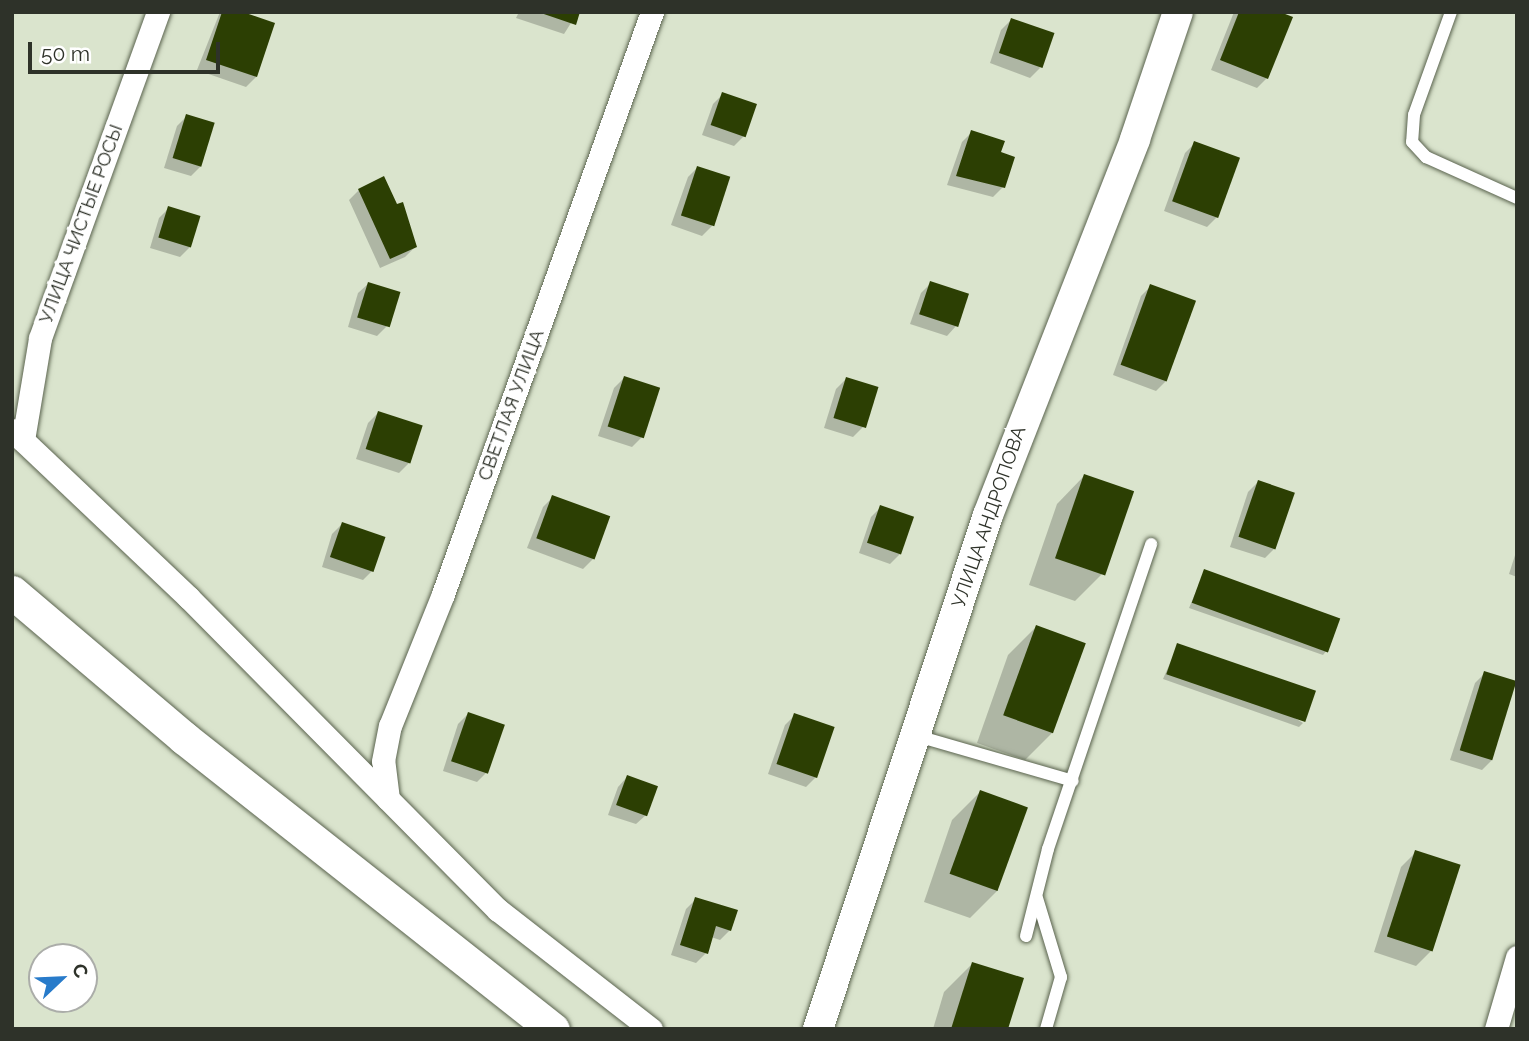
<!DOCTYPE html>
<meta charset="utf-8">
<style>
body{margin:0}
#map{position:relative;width:1529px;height:1041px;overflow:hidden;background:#dae4cd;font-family:Raleway,sans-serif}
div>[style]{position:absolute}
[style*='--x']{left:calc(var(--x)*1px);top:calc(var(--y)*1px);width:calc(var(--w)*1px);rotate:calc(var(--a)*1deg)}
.shadow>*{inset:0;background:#0003}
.building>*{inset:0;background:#2c3f03;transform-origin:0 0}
.roads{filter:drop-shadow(0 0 2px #5a634e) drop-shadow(0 0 2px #5a634e)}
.service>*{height:12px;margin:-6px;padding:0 6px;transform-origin:6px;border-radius:6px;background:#fff}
.minor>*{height:23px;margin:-11.5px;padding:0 11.5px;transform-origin:11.5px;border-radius:11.5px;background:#fff}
.tertiary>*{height:30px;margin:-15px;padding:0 15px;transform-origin:15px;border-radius:15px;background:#fff}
.secondary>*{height:33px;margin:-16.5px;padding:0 16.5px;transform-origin:16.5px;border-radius:16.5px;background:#fff}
span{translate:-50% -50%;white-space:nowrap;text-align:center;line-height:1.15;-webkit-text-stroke:7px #fff;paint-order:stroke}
.street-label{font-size:19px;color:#2e3229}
.frame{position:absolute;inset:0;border:14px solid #2e3229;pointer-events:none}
.north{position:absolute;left:28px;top:943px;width:70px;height:70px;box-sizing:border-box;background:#fff;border:2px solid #abada9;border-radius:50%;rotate:67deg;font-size:19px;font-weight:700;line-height:28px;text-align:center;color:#2e3229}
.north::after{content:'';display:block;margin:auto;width:24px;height:32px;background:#287bca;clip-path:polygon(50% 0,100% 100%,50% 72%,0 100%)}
.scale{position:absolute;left:28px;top:42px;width:192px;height:32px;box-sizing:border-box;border:4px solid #2e3229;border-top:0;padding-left:9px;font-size:21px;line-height:24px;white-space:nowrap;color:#2e3229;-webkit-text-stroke:5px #fff;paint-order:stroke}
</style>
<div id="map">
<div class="shadow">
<i style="clip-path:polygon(220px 12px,238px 12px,273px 24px,256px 77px,246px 87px,197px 70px)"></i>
<i style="clip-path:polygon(519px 12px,578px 12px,564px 34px,516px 18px)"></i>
<i style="clip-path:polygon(1234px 12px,1276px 12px,1267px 78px,1257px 88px,1211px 70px)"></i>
<i style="clip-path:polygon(1011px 20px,1040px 68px,1030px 78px,990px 63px,1001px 30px)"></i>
<i style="clip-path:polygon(723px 94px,744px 136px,734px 146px,702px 135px,713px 104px)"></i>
<i style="clip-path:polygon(187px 116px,201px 166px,191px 176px,164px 168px,177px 126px)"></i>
<i style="clip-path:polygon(972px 132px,999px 154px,1003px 187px,993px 197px,947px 185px,962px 142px)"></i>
<i style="clip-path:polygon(1195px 143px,1217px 217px,1207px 227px,1164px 211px,1185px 153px)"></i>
<i style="clip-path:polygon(697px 168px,712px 226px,702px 236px,671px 225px,688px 177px)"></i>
<i style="clip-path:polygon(359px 190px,396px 207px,402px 204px,415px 247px,405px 257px,380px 268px,349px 200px)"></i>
<i style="clip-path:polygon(169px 208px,190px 247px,180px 257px,150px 248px,159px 218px)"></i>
<i style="clip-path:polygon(931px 283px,956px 326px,947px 336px,910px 324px,921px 293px)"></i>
<i style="clip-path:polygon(368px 284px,387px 326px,377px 336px,348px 327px,358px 293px)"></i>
<i style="clip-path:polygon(1151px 286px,1166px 381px,1156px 391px,1113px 375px,1141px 296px)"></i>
<i style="clip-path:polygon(624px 378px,642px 437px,632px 447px,598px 436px,614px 388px)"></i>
<i style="clip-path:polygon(846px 379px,863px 427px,853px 437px,824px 428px,836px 389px)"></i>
<i style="clip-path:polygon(378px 413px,409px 463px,399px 473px,356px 459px,368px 423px)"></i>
<i style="clip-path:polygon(1084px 476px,1103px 573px,1075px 601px,1029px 585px,1057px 504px)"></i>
<i style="clip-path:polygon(1258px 482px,1275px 548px,1265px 558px,1230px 547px,1248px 492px)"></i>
<i style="clip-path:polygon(553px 497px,593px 559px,583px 569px,527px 548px,543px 507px)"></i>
<i style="clip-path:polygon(881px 507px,900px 554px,890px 564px,859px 553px,871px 517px)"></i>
<i style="clip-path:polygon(342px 524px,384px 538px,373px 570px,363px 580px,322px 567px,332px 534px)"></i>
<i style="clip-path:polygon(1517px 549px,1517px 577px,1509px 574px)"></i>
<i style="clip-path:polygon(1205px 571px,1339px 619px,1327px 650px,1323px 655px,1189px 608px)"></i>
<i style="clip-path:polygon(1036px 627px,1053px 732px,1025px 760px,977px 743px,1008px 655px)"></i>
<i style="clip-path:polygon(1178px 645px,1303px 723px,1299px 727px,1163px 679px)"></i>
<i style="clip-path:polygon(1485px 673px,1492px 760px,1482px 770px,1450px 760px,1475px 683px)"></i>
<i style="clip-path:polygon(468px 714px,487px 772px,477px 782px,443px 771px,458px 724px)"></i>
<i style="clip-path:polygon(795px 715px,816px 777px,806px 787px,768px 774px,785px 725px)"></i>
<i style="clip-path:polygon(627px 777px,646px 815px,636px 824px,608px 815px,618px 787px)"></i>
<i style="clip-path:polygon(980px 792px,998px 890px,970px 918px,924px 902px,952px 820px)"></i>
<i style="clip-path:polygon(1416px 852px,1431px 951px,1416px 966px,1374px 952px,1401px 867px)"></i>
<i style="clip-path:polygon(696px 899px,730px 930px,720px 940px,711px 937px,706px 953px,696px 963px,671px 955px,686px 909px)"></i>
<i style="clip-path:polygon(972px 964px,1007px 1029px,933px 1029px,944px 992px)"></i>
</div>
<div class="building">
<i style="clip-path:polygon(222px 12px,243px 12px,275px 23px,257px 77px,206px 60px)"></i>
<i style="clip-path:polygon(538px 12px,580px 12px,576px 25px)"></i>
<i style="clip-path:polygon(1239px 12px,1280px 12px,1293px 17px,1268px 79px,1220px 60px)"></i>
<i style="left:1011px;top:18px;width:46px;height:37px;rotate:19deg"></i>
<i style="left:722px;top:92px;width:37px;height:35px;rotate:19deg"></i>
<i style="left:186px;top:114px;width:30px;height:46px;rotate:17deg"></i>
<i style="clip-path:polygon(971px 130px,1005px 141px,1001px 152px,1015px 157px,1005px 188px,956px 176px)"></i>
<i style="left:1194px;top:141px;width:49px;height:64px;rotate:20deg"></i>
<i style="left:697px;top:166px;width:35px;height:52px;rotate:18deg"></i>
<i style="clip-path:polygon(384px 176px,397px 204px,403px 202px,417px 247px,390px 259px,358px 189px)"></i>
<i style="left:168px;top:206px;width:34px;height:33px;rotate:17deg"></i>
<i style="left:930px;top:281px;width:41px;height:35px;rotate:18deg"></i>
<i style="left:368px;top:282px;width:34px;height:37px;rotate:17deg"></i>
<i style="left:1150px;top:284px;width:49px;height:86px;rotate:20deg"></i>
<i style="left:624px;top:376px;width:38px;height:53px;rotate:18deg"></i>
<i style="left:846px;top:377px;width:34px;height:43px;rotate:17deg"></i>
<i style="left:378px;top:411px;width:47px;height:40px;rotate:18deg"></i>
<i style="left:1084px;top:474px;width:53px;height:89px;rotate:19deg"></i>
<i style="left:1258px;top:480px;width:39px;height:60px;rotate:19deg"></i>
<i style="left:552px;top:495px;width:62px;height:46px;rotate:20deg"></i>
<i style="left:880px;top:505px;width:36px;height:40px;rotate:19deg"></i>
<i style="left:342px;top:522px;width:46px;height:37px;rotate:19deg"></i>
<i style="left:1204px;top:569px;width:145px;height:36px;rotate:20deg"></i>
<i style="left:1036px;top:625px;width:53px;height:96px;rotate:20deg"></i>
<i style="left:1177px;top:643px;width:147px;height:33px;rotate:19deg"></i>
<i style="left:1484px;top:671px;width:34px;height:83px;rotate:17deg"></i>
<i style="left:468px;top:712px;width:39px;height:52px;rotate:19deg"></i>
<i style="left:794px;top:713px;width:43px;height:54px;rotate:19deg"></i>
<i style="left:627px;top:775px;width:33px;height:32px;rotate:20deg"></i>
<i style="left:980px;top:790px;width:51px;height:89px;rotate:20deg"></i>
<i style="left:1415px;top:850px;width:48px;height:91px;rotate:18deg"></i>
<i style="clip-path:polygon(695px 897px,738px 910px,731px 931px,716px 926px,708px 954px,680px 945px)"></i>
<i style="clip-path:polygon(972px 962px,1024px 978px,1008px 1029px,951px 1029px)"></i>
</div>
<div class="roads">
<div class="service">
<i style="--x:1451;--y:12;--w:109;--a:109.8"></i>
<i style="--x:1414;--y:115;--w:27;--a:94"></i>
<i style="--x:1412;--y:142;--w:21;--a:47"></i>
<i style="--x:1426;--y:157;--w:100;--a:24.3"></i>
<i style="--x:917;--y:736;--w:162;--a:16.1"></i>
<i style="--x:1037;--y:898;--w:83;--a:73.1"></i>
<i style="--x:1061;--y:977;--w:54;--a:106.1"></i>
<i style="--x:1026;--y:936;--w:90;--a:-75.8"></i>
<i style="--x:1048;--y:849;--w:322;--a:-71.3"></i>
</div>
<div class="minor">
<i style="--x:12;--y:430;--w:243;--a:43.5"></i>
<i style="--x:188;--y:597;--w:441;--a:45.3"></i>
<i style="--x:498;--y:910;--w:194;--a:37.9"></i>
<i style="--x:23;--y:440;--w:103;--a:-80.5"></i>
<i style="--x:40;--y:338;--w:347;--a:-70.1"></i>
<i style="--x:388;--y:799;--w:38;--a:-97"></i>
<i style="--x:383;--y:761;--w:36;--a:-79"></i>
<i style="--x:390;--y:726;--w:142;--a:-68.1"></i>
<i style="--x:443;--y:594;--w:618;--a:-70.25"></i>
<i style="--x:1496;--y:1029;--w:75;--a:-73.7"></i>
</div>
<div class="tertiary">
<i style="--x:818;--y:1029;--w:541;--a:-71.7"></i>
<i style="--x:988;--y:515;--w:404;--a:-68.6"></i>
<i style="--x:1135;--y:139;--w:134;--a:-71.3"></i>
</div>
<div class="secondary">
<i style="--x:12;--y:592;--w:226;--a:40.3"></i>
<i style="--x:184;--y:738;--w:470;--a:38.3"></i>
</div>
</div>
<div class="street-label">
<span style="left:81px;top:224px;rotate:-70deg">УЛИЦА ЧИСТЫЕ РОСЫ</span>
<span style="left:511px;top:405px;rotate:-70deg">СВЕТЛАЯ УЛИЦА</span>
<span style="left:989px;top:517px;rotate:-71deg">УЛИЦА АНДРОПОВА</span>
</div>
<div class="frame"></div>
<div class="north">С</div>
<div class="scale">50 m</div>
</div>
